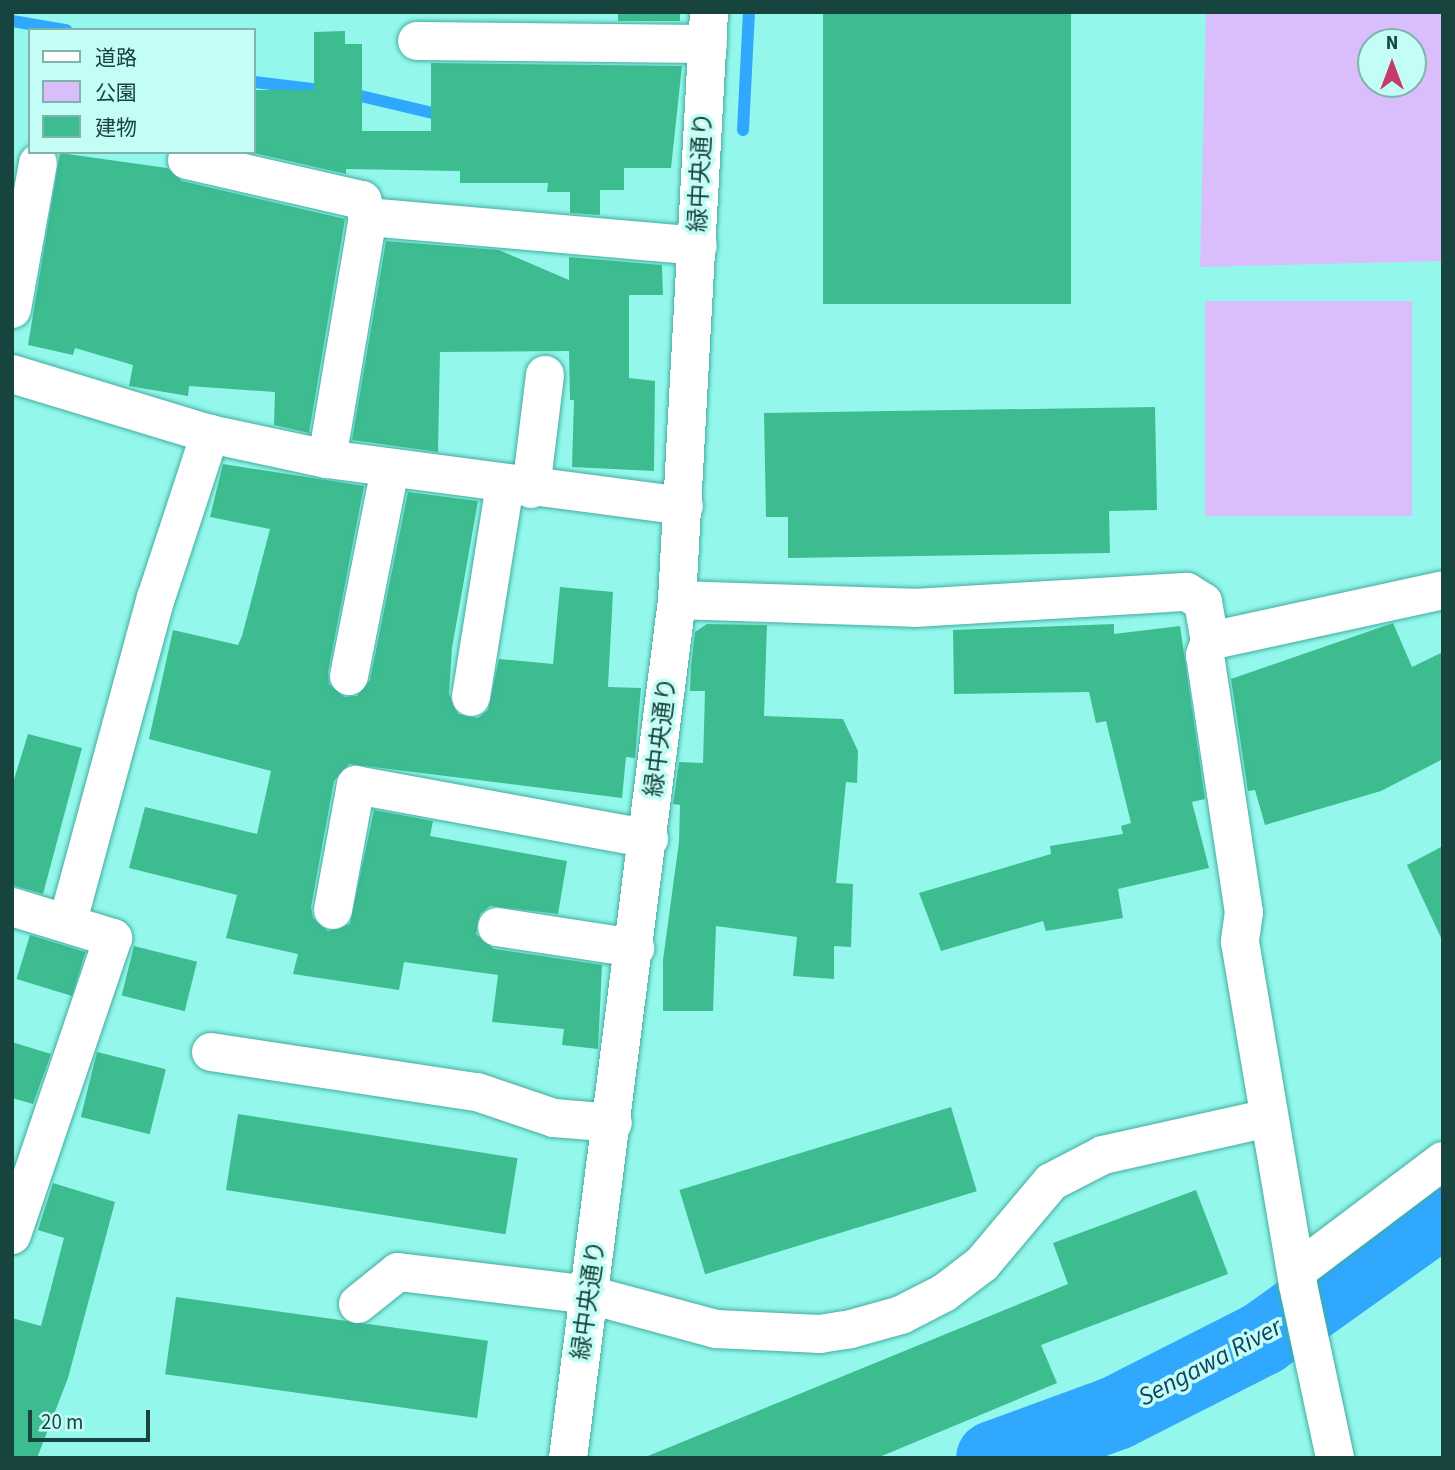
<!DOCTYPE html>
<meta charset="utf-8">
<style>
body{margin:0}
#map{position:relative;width:1455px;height:1470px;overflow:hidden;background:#93f8eb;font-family:"Source Sans 3","Noto Sans JP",sans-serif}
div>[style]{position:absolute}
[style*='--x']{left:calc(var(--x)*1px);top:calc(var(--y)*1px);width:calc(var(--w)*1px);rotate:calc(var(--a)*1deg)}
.green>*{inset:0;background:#dabefc;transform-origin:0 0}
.stream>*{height:12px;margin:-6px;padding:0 6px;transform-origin:6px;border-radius:6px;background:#2fa8fe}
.river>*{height:74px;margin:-37px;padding:0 37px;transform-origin:37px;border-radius:37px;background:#2fa8fe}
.building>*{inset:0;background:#3dbc8f;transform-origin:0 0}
.roads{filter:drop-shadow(0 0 2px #43aca0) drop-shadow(0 0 2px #43aca0)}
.minor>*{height:38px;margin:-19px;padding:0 19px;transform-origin:19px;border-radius:19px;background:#fff}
span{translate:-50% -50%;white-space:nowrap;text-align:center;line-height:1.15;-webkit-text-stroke:7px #c4fdf5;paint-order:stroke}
.street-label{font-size:24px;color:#18443f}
.water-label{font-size:26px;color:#134163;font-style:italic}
.frame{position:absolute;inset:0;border:14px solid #18443f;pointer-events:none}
.legend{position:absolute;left:28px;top:28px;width:228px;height:126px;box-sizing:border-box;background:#c4fdf5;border:2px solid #7fb3ac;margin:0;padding:9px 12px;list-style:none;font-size:21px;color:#18443f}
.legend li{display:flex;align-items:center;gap:14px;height:35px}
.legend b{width:35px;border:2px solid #7fb3ac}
.north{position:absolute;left:1357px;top:28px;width:70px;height:70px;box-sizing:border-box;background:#c4fdf5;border:2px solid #7fb3ac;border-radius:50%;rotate:0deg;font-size:19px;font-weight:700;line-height:28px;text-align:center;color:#18443f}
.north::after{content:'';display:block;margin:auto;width:24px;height:32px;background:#c73a68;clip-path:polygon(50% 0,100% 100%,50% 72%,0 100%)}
.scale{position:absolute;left:28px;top:1410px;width:122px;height:32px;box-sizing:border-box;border:4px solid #18443f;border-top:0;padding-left:9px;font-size:21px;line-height:24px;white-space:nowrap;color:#18443f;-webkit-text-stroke:5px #c4fdf5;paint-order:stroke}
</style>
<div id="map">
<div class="green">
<i style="clip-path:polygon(evenodd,1206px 12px,1443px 12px,1443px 261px,1200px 267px,1206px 12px,1371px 42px,1413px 42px,1413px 84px,1371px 84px,1371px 42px)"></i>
<i style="left:1412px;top:301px;width:215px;height:207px;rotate:90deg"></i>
</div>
<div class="stream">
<i style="--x:12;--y:21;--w:55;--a:9.5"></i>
<i style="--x:254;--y:82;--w:77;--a:6.8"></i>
<i style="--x:348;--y:93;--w:100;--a:13.3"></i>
<i style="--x:743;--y:130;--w:118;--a:-87.1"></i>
</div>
<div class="river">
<i style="--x:993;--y:1458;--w:131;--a:-20.1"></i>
<i style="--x:1116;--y:1413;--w:164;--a:-26.9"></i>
<i style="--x:1262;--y:1339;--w:222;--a:-35.5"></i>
</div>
<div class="building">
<i style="left:618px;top:12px;width:62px;height:9px"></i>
<i style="left:823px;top:12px;width:248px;height:292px"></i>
<i style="clip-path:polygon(345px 31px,345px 44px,362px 44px,362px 131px,431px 131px,431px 63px,682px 66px,671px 168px,624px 168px,624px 190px,600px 190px,600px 215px,570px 213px,570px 192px,547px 192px,548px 183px,460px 183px,460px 171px,346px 169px,346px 174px,254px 153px,254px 90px,314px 90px,314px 32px)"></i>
<i style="clip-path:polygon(60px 153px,167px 168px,182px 181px,345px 219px,309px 433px,274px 425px,275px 392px,189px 386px,188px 396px,129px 386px,133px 365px,75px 348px,73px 355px,28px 345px)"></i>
<i style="clip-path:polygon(386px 241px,499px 250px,569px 280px,569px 257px,662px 265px,663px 295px,629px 295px,629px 378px,655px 381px,654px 471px,572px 467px,574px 400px,570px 400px,569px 351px,440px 352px,438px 452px,352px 440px)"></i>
<i style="clip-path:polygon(1155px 407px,1157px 510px,1109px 511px,1110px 553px,788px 558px,788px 517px,766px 517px,764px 413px)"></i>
<i style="clip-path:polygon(223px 464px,364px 486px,328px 672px,329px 684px,344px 697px,357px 696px,370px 680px,408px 492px,478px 501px,452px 648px,449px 694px,458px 714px,478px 718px,488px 710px,499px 659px,553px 664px,560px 587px,613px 592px,608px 687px,641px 688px,635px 758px,626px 757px,622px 798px,349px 764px,334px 781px,311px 907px,313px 918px,328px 931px,350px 924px,374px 810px,433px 821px,430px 836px,567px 861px,558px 914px,490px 906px,480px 914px,476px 934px,494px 949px,602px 965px,598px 1049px,562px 1045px,564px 1029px,492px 1022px,498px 975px,404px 962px,399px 990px,293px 974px,298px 954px,226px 938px,237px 895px,129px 868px,145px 807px,257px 834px,271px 771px,149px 739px,173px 630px,238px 645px,242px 636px,270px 529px,210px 517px)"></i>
<i style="clip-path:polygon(1393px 623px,1412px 667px,1443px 652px,1443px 759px,1381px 791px,1265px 825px,1255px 790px,1248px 791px,1231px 679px)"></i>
<i style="clip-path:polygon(707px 624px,767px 625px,764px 716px,843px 719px,858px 751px,857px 783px,846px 782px,836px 883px,853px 884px,851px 947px,834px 946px,834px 979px,793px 976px,797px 937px,716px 926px,713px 1011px,663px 1011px,663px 960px,679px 842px,680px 805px,673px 804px,679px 762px,703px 763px,705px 691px,690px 691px,691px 666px,695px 632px)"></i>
<i style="clip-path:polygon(1114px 624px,1114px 634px,1180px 626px,1205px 799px,1192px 802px,1209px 868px,1118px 889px,1123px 918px,1046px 931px,1043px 921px,941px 951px,919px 893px,1051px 854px,1050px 846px,1123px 834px,1121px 826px,1131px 823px,1106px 721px,1096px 723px,1089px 692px,954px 694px,953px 630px)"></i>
<i style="clip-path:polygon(28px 734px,82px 748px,43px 894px,12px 885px,12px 786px)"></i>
<i style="clip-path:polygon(1443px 846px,1443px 942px,1407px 865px)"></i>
<i style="left:30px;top:935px;width:58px;height:46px;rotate:17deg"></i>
<i style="left:134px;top:946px;width:65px;height:51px;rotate:14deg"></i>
<i style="clip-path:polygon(12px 1042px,51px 1054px,33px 1104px,12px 1098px)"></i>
<i style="left:97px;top:1052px;width:71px;height:67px;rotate:14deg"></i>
<i style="left:951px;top:1107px;width:88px;height:284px;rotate:73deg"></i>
<i style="left:238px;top:1114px;width:283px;height:77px;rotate:9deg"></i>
<i style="clip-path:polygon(53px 1183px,115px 1202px,68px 1378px,37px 1458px,12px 1458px,12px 1318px,41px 1326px,64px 1238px,38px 1230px)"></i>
<i style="clip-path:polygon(1196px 1190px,1228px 1274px,1041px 1345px,1057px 1383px,877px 1458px,643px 1458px,1068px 1284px,1053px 1243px)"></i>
<i style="left:176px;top:1297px;width:315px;height:78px;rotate:8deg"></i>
</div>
<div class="roads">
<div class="minor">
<i style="--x:417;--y:41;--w:291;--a:0.6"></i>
<i style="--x:187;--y:160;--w:180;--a:12.9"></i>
<i style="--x:362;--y:200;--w:18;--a:71"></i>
<i style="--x:12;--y:309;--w:148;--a:-79.9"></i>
<i style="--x:12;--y:374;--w:207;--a:16.9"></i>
<i style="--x:210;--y:434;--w:120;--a:12.1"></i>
<i style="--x:327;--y:459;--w:360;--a:7.5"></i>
<i style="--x:327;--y:459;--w:245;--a:-80.4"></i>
<i style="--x:368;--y:217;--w:331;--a:5"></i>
<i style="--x:531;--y:489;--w:115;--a:-83"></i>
<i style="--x:677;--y:600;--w:237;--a:1.9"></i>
<i style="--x:914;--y:608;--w:273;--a:-3.4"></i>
<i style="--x:1187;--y:592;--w:19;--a:32"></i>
<i style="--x:1203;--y:602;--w:40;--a:80"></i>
<i style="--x:1210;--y:641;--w:15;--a:110"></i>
<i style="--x:1205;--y:655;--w:260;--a:81.4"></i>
<i style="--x:1244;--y:912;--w:30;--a:98"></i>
<i style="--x:1240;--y:942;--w:348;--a:80.4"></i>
<i style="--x:1298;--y:1285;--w:177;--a:77.9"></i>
<i style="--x:1210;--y:641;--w:239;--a:-12.3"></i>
<i style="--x:349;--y:676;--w:212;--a:-78.8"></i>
<i style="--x:471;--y:697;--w:215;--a:-80.9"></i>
<i style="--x:12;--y:907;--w:106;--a:17.1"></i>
<i style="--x:113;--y:938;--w:314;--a:108.8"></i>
<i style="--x:333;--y:910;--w:127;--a:-79.6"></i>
<i style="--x:356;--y:785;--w:298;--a:10.4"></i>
<i style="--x:68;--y:921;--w:335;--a:-74.8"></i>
<i style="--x:156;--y:598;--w:173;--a:-71.8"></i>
<i style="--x:497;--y:927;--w:140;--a:8.7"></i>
<i style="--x:211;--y:1052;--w:269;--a:8.6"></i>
<i style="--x:477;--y:1092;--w:81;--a:18.7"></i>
<i style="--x:554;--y:1118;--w:59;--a:4.8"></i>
<i style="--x:1297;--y:1271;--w:183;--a:-37"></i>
<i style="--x:358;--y:1304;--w:51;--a:-38.7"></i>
<i style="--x:398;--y:1272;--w:193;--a:6.8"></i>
<i style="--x:590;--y:1295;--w:131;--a:15.1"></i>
<i style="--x:716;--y:1329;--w:104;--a:2.8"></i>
<i style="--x:820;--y:1334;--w:31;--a:-9"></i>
<i style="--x:851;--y:1329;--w:52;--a:-15.6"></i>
<i style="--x:901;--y:1315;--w:48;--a:-27.1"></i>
<i style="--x:944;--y:1293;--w:48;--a:-37.3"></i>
<i style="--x:982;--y:1264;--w:107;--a:-49.9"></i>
<i style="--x:1051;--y:1182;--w:59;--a:-27.4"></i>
<i style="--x:1103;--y:1155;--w:169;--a:-12.6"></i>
<i style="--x:568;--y:1458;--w:865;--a:-82.76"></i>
<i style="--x:677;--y:600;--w:589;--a:-86.88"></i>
</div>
</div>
<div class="street-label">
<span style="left:701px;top:172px;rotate:-87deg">緑中央通り</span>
<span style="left:661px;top:737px;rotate:-83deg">緑中央通り</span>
<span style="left:589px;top:1300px;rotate:-82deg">緑中央通り</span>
</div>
<div class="water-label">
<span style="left:1210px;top:1362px;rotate:-28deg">Sengawa River</span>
</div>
<div class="frame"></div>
<ul class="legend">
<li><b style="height:9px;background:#fff"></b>道路</li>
<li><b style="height:19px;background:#dabefc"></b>公園</li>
<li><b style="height:19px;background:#3dbc8f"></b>建物</li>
</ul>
<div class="north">N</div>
<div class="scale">20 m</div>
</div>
